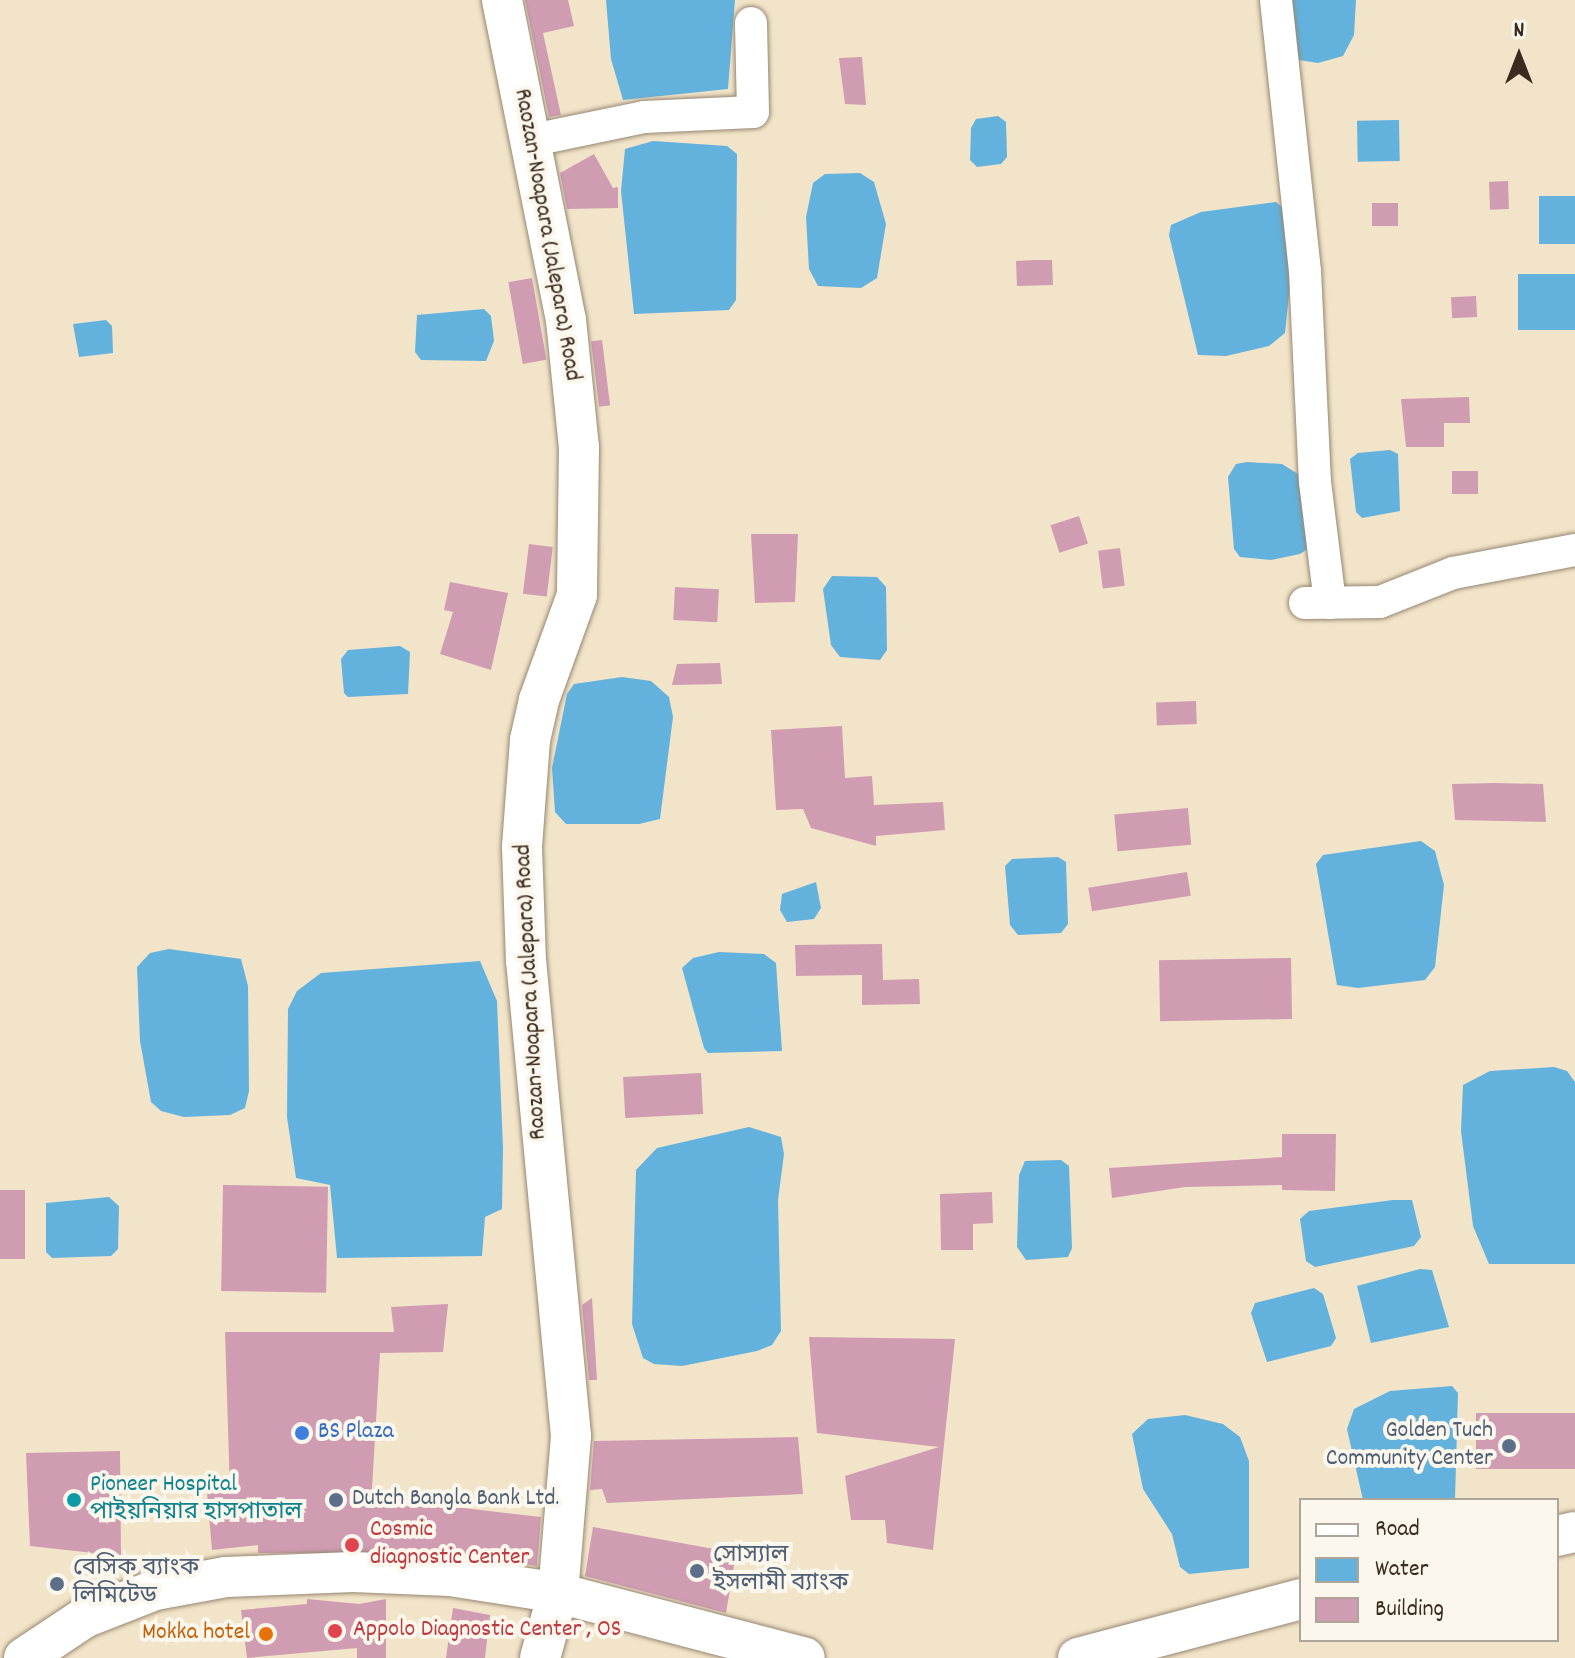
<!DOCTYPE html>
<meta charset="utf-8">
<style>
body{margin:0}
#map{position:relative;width:1575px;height:1658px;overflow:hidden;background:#f2e4c8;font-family:Dekko,"Noto Sans Bengali",sans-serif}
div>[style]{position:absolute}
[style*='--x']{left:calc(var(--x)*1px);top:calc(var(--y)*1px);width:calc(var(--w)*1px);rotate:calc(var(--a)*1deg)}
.water>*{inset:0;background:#62b2dd;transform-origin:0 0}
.building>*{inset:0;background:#d09cb2;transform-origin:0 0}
.roads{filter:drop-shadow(0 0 2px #968773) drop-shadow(0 0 2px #968773)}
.minor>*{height:32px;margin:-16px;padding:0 16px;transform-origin:16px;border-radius:16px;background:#fff}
.major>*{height:40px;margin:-20px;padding:0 20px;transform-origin:20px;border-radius:20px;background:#fff}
.dots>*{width:22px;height:22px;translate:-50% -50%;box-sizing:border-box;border:4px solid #fbf7ec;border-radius:50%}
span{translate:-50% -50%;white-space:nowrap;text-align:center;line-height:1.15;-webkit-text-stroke:8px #fbf7ec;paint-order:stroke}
.street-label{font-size:24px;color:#3b2a1e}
.service-label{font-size:24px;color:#4e5e75}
.right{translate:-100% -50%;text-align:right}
.left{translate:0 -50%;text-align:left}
.shop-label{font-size:24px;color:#366cbe}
.culture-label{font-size:24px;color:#0d838f}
.health-label{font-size:24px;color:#be3a42}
.food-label{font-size:24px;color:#c56008}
.legend{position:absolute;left:1299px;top:1498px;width:260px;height:144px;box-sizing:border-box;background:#fbf7ec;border:2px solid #aea59a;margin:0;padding:10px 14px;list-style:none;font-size:24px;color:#3b2a1e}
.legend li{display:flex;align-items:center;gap:16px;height:40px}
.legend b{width:40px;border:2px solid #aea59a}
.north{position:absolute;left:1479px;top:16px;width:80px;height:80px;-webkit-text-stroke:6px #fbf7ec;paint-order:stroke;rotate:0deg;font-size:22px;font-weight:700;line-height:32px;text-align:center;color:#3b2a1e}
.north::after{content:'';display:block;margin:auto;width:28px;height:36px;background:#3b2a1e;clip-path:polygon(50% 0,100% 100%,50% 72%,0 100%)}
</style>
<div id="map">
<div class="water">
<i style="clip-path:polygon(606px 0,735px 0,728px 89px,623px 100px,611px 59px)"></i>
<i style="clip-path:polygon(1292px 0,1356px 0,1354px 35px,1343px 56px,1318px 63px,1299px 60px)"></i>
<i style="clip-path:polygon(998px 116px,1006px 122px,1007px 157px,1001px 164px,977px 167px,970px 160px,971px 128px,976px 119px)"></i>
<i style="left:1399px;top:120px;width:41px;height:42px;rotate:89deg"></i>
<i style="clip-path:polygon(653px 141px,727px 146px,737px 154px,736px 300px,729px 310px,634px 314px,621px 191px,625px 149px)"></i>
<i style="clip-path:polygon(860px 173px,874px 182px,886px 224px,877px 278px,861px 288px,818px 286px,809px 269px,806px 217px,813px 183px,825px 174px)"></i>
<i style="left:1539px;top:196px;width:36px;height:48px"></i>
<i style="clip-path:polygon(1276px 202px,1284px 209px,1292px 266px,1285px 333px,1269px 346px,1226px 356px,1198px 355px,1169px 235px,1171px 225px,1201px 212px)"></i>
<i style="left:1518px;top:274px;width:57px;height:56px"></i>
<i style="clip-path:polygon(484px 309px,491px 316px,494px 341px,486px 361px,421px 360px,415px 352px,417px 315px)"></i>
<i style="clip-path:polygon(106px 320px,112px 326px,113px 353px,79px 357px,73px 324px)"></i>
<i style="clip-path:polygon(1390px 450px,1398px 454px,1400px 511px,1362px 518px,1356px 512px,1350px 459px,1358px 453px)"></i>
<i style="clip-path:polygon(1247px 462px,1282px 464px,1301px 476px,1309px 548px,1300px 554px,1271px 560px,1240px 557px,1234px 549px,1228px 477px,1236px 464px)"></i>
<i style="clip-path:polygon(832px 576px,877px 577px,886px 587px,887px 650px,880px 660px,840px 657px,831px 645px,823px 589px)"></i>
<i style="clip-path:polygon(400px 646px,410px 652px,408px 694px,348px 697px,344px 693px,341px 659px,348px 650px)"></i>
<i style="clip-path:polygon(622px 677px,651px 681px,669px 697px,673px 717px,660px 819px,639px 824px,566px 824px,555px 812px,552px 768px,567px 694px,574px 684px)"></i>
<i style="clip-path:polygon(1421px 841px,1435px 851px,1444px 885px,1435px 967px,1425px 980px,1358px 988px,1337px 985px,1316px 864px,1323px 855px)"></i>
<i style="clip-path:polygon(1058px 857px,1066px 862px,1068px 924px,1061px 933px,1018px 935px,1010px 925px,1005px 866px,1012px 859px)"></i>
<i style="clip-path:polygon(816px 882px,821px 908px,814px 919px,787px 922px,780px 910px,782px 894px)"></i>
<i style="clip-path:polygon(169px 949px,241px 959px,248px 986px,249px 1091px,245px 1108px,230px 1115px,184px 1117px,161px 1111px,151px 1102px,140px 1041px,137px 967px,150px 953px)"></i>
<i style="clip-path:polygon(719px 952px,764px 954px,776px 963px,782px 1051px,708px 1053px,704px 1048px,682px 968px,693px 958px)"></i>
<i style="clip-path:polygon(480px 961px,497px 1001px,503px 1148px,502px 1209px,485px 1217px,482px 1256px,337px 1258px,330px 1185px,296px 1178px,287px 1117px,288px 1009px,297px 991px,321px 973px)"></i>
<i style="clip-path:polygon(1554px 1067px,1567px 1071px,1575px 1082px,1575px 1264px,1489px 1264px,1473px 1226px,1461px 1131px,1463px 1085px,1490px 1071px)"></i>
<i style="clip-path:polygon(749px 1127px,781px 1137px,784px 1154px,778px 1200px,781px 1331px,772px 1345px,757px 1351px,682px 1366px,654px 1364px,643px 1358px,632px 1324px,636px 1170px,657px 1148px)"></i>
<i style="clip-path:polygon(1061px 1160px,1069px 1166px,1072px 1248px,1068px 1257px,1026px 1260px,1017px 1247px,1019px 1175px,1025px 1161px)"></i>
<i style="clip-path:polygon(109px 1197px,119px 1206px,118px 1249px,111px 1256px,52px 1258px,46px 1252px,46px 1203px)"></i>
<i style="clip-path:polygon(1393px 1200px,1412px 1200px,1421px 1237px,1414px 1246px,1315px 1267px,1306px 1261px,1300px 1219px,1309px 1211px)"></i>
<i style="clip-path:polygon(1420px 1269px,1432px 1270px,1449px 1327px,1371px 1343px,1357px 1286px)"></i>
<i style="clip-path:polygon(1314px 1288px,1323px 1294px,1336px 1338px,1331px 1346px,1267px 1362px,1251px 1313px,1255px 1303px)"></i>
<i style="clip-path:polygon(1452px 1386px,1458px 1393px,1455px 1500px,1363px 1500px,1347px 1429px,1354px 1409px,1390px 1391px)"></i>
<i style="clip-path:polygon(1185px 1415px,1223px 1424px,1240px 1437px,1249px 1461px,1249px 1568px,1189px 1574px,1180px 1567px,1172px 1534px,1143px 1489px,1132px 1434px,1148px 1419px)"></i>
</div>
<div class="building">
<i style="clip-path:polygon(525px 0,568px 0,574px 26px,543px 33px,561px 115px,549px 117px)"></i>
<i style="clip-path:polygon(862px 57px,866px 105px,845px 104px,839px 58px)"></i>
<i style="clip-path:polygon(594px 154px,613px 188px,618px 187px,618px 208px,567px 209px,560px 173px)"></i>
<i style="left:1508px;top:181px;width:28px;height:19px;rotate:88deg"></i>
<i style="left:1398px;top:203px;width:23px;height:26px;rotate:90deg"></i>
<i style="clip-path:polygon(1034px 260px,1052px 260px,1053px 285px,1017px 286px,1016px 261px)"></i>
<i style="left:532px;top:278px;width:83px;height:24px;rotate:80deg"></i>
<i style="left:1476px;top:296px;width:21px;height:25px;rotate:87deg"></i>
<i style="left:602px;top:340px;width:66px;height:11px;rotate:83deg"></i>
<i style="clip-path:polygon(1469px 397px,1470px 423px,1444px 423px,1444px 447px,1406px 447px,1401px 399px)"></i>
<i style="left:1478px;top:471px;width:23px;height:26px;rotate:90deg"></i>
<i style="left:1079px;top:516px;width:29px;height:30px;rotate:72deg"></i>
<i style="clip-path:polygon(751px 534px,798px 534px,795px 602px,755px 603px)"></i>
<i style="left:529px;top:544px;width:24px;height:50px;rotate:7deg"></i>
<i style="left:1120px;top:548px;width:38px;height:22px;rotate:83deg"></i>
<i style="clip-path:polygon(450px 582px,508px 593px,491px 670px,440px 654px,453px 612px,444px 610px)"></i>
<i style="left:675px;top:587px;width:44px;height:33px;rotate:3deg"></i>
<i style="clip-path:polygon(720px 663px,722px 684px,672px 685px,677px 664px)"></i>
<i style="left:1196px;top:701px;width:23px;height:40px;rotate:88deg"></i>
<i style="clip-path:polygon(842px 726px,845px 778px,872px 776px,874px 805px,943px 802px,945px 830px,876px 836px,876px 846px,811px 828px,803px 809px,776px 810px,771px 730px)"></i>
<i style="clip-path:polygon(1495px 783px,1543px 784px,1546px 822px,1455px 820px,1452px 784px)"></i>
<i style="left:1188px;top:808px;width:37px;height:74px;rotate:85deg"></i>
<i style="left:1187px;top:872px;width:24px;height:100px;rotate:81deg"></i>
<i style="clip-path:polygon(882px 944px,883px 980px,919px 979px,920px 1004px,862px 1005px,862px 975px,796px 976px,795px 945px)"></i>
<i style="left:1291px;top:958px;width:61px;height:132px;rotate:89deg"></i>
<i style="left:701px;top:1073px;width:41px;height:78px;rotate:87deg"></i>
<i style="clip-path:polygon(1282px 1134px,1336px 1134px,1335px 1191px,1282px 1190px,1282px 1185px,1185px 1187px,1112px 1198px,1109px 1168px,1282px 1157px)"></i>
<i style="left:223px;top:1185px;width:105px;height:106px;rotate:1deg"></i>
<i style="left:0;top:1190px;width:25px;height:69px"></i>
<i style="clip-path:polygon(992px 1192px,993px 1223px,973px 1224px,973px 1250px,941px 1250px,940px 1194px)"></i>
<i style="clip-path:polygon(592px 1298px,597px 1380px,589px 1380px,582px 1305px)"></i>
<i style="clip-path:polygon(448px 1304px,443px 1352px,380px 1353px,371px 1505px,464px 1508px,541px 1517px,537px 1566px,451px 1553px,258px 1553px,258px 1545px,212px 1550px,207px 1492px,230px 1492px,225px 1332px,394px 1332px,391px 1307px)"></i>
<i style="clip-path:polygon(809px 1337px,955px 1339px,933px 1550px,887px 1543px,885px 1520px,851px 1520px,845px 1476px,939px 1447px,817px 1433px)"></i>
<i style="left:1575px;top:1413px;width:56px;height:99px;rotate:90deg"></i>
<i style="clip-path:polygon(798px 1437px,803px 1494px,607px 1503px,602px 1489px,590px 1490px,594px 1441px)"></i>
<i style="clip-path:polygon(120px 1451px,121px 1556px,30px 1546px,26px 1453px)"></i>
<i style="clip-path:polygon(593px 1527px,736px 1553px,726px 1613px,585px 1576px)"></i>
<i style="clip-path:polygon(307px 1599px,359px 1604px,386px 1599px,386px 1658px,357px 1658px,357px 1648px,247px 1658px,241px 1610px,307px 1604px)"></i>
<i style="clip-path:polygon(453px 1608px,490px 1615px,485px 1658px,446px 1658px)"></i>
</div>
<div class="roads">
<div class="minor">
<i style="--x:1276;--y:0;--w:273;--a:83.9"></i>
<i style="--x:1305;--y:271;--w:211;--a:87.3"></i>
<i style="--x:1315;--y:482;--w:122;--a:82.9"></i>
<i style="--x:533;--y:140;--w:113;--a:-11.7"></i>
<i style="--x:644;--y:117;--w:109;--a:-2.6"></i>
<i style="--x:753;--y:112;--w:89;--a:-91.3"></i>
<i style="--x:1305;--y:603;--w:75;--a:-0.8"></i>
<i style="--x:1380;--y:602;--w:79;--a:-21.7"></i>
<i style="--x:1453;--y:573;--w:124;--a:-10.7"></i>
</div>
<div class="major">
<i style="--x:502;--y:0;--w:326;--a:78.7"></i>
<i style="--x:566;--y:320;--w:128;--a:84.2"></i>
<i style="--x:579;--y:447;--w:148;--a:90.8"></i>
<i style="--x:577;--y:595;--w:112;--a:109.9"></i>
<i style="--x:539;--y:700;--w:41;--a:102.7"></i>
<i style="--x:530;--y:740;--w:107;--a:94.3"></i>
<i style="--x:522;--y:847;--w:113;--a:88"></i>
<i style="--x:526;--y:960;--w:478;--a:84.6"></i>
<i style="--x:571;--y:1436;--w:158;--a:94.7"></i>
<i style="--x:558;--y:1593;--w:67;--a:105.5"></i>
<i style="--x:1557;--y:1536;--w:18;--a:-13"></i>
<i style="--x:24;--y:1658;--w:72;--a:-33.7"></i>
<i style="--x:84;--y:1618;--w:76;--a:-21.5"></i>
<i style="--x:155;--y:1590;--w:72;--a:-10.4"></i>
<i style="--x:226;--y:1577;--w:127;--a:-2.3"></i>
<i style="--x:353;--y:1572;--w:97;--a:2.4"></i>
<i style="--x:450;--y:1576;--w:109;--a:8.9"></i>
<i style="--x:558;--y:1593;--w:255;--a:14.7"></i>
<i style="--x:1078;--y:1658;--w:231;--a:-14.8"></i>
</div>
</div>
<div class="dots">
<i style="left:302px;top:1433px;background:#3f7fe0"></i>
<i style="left:1509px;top:1446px;background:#5c6f8a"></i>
<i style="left:74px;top:1500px;background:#0f9aa8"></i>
<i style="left:336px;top:1500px;background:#5c6f8a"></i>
<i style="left:352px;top:1545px;background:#e0444e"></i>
<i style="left:697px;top:1571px;background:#5c6f8a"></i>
<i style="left:57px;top:1584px;background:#5c6f8a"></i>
<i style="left:335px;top:1631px;background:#e0444e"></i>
<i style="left:266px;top:1634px;background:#e8710a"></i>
</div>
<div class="street-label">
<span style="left:546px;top:235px;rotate:80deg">Raozan-Noapara (Jalepara) Road</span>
<span style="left:532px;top:992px;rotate:-93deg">Raozan-Noapara (Jalepara) Road</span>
</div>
<div class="service-label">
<span class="right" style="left:1493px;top:1446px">Golden Tuch<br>Community Center</span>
<span class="left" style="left:352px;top:1500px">Dutch Bangla Bank Ltd.</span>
<span class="left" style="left:713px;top:1571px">সোস্যাল<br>ইসলামী ব্যাংক</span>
<span class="left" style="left:73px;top:1584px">বেসিক ব্যাংক<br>লিমিটেড</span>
</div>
<div class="shop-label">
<span class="left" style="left:318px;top:1433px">BS Plaza</span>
</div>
<div class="culture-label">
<span class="left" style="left:90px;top:1500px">Pioneer Hospital<br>পাইয়নিয়ার হাসপাতাল</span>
</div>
<div class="health-label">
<span class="left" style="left:370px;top:1545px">Cosmic<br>diagnostic Center</span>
<span class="left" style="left:353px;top:1631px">Appolo Diagnostic Center , OS</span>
</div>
<div class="food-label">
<span class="right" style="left:250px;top:1634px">Mokka hotel</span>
</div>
<ul class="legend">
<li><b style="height:10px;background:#fff"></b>Road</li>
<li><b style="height:22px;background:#62b2dd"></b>Water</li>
<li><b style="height:22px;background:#d09cb2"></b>Building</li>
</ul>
<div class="north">N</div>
</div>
